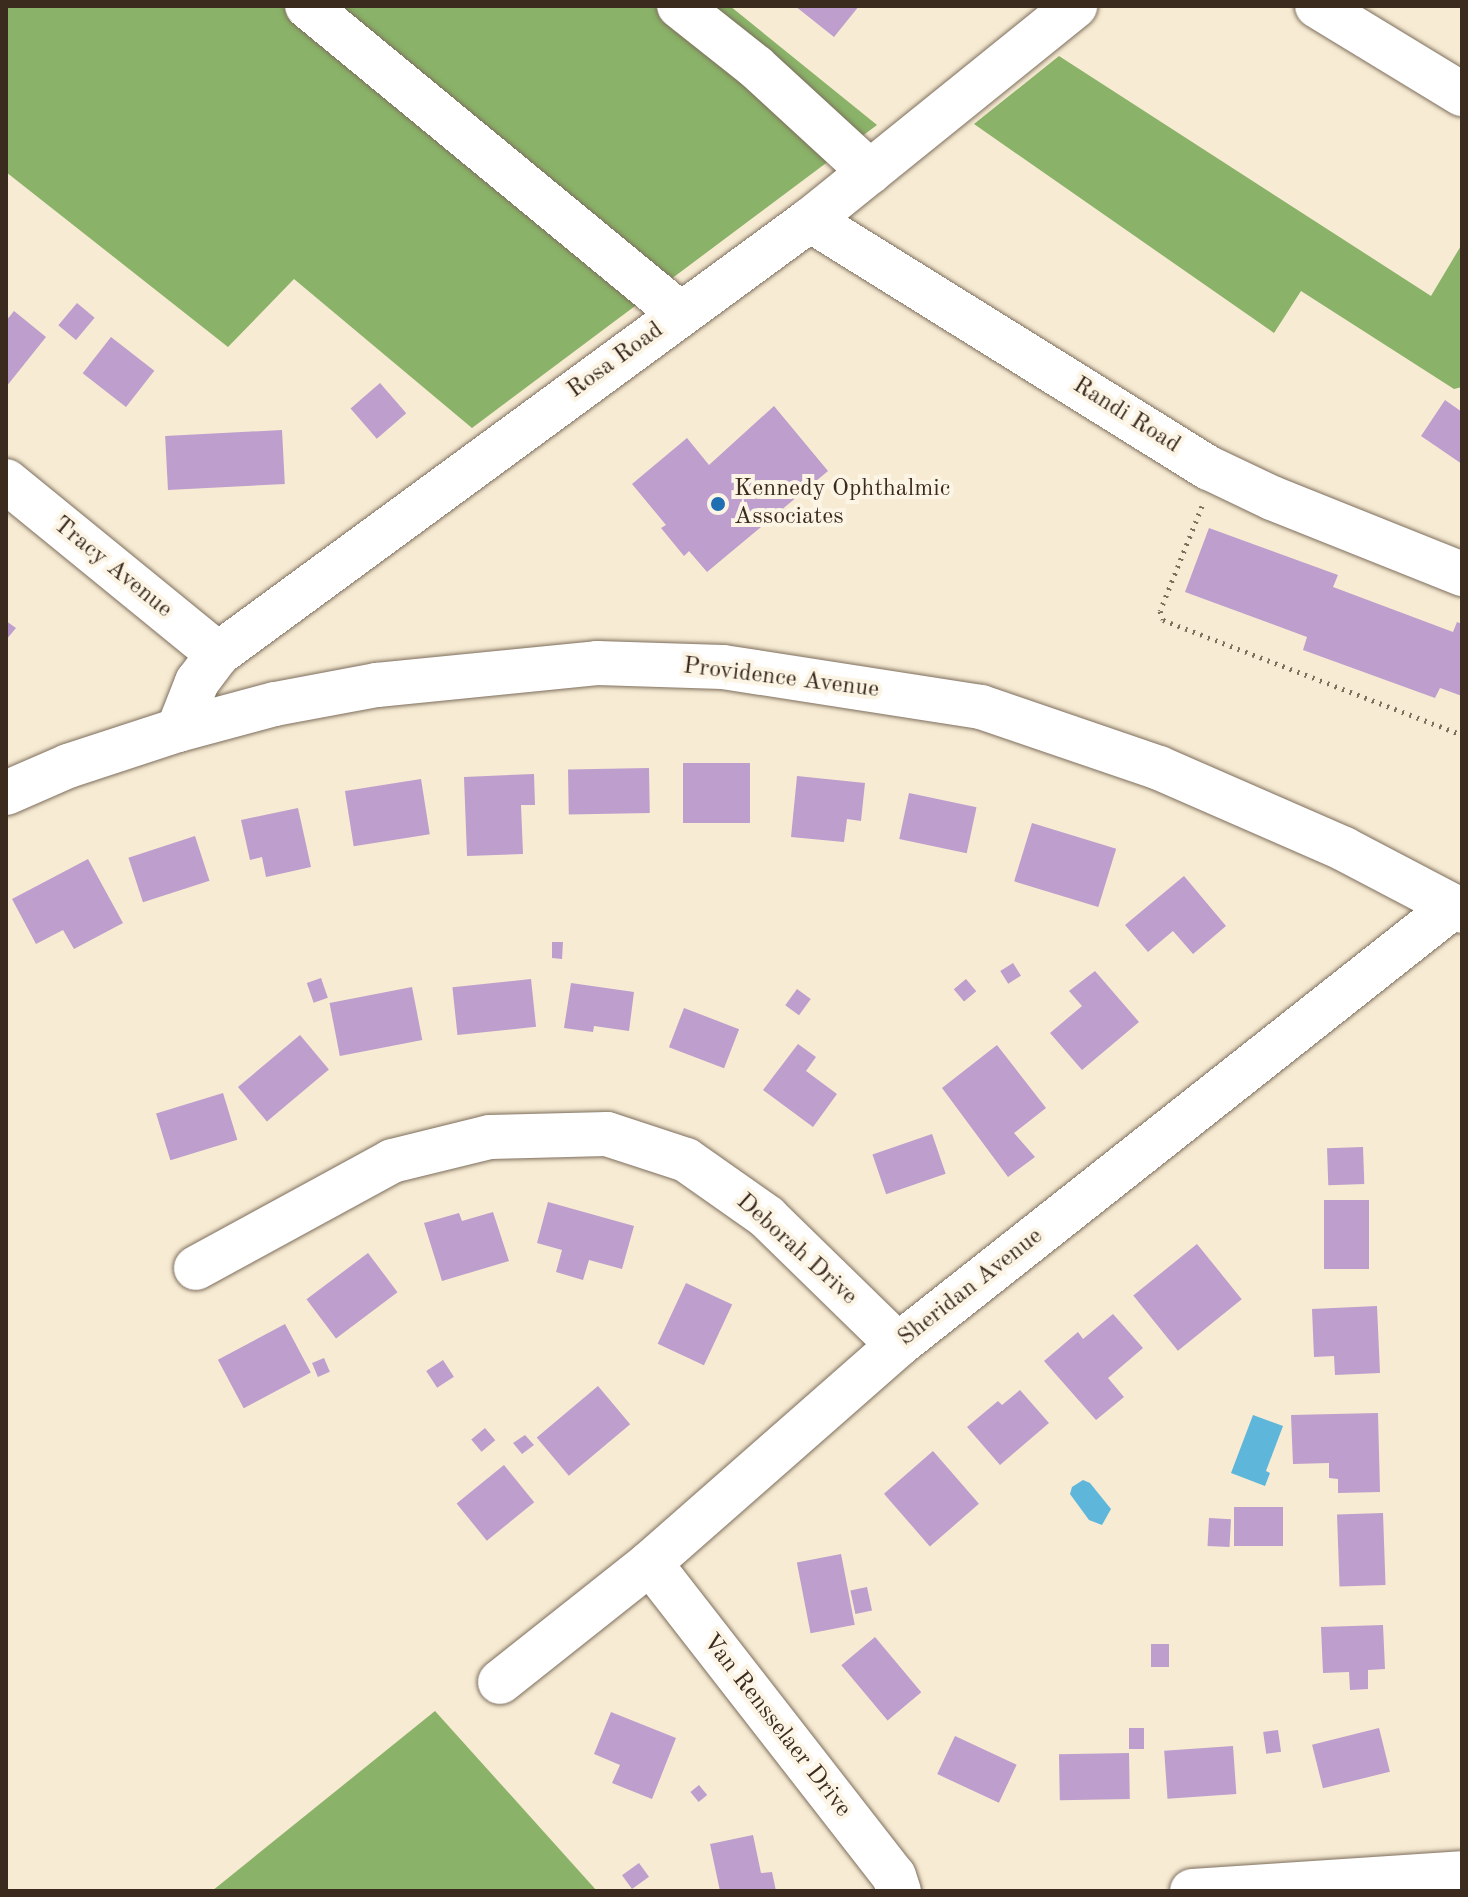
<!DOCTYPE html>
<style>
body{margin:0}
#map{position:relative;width:1468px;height:1897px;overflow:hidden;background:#f7ebd3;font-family:"Old Standard TT",serif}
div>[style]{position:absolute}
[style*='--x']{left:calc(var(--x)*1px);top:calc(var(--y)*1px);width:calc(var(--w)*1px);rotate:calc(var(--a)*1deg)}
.forest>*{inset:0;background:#8ab268}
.water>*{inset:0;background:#5eb6db}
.building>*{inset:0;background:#bd9ecd;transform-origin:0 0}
.path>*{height:5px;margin-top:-2.5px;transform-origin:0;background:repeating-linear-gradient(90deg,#7d6e5d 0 2px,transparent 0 8px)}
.roads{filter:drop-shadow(0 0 2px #7d6e5d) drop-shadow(0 0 2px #7d6e5d)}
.minor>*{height:44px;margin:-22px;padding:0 22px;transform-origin:22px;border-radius:22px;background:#fff}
.dots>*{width:22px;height:22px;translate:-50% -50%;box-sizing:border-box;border:4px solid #fcf5e5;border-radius:50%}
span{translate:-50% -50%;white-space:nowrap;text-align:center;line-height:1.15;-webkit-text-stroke:8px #fcf5e5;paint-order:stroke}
.street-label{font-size:24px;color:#3b2a1e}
.poi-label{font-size:24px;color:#3b2a1e}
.left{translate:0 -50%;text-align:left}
.frame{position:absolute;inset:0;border:8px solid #3b2a1e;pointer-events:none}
</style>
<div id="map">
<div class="forest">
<i style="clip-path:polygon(6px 6px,730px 6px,877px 125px,472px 428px,294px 279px,228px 347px,6px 172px)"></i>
<i style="clip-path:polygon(1059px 56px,1431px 296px,1462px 244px,1462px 387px,1454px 389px,1301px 291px,1274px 333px,974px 124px)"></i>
<i style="clip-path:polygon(435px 1711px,597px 1891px,212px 1891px)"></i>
</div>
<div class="water">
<i style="clip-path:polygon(1253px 1415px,1283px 1426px,1266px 1471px,1270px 1473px,1265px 1486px,1231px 1473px)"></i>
<i style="clip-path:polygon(1083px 1480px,1090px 1483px,1111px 1509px,1102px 1525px,1089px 1520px,1070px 1494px,1072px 1487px)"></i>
</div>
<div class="building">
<i style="clip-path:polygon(795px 6px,859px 6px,834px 37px)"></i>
<i style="left:77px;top:303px;width:23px;height:29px;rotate:40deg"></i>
<i style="clip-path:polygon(14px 311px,46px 337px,6px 387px,6px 321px)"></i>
<i style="left:111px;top:337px;width:55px;height:46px;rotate:38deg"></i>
<i style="left:380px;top:383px;width:40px;height:39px;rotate:49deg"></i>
<i style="clip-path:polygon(1445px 400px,1462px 412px,1462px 464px,1421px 436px)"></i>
<i style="clip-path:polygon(774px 406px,828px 471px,707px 572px,689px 551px,684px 556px,661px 528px,666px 525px,632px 484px,687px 438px,709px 465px)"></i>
<i style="left:282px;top:430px;width:54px;height:117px;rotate:87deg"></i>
<i style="clip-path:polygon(1209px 528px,1338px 575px,1333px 587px,1453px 632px,1457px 622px,1462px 624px,1462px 696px,1440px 688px,1435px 698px,1303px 650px,1307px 637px,1185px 592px)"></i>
<i style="clip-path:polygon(6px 621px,16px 628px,6px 640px)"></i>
<i style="left:683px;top:763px;width:67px;height:60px"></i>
<i style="left:649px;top:768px;width:45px;height:81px;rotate:89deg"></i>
<i style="clip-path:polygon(534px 774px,535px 805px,521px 805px,523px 854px,467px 856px,464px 777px)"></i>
<i style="clip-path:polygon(797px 776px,865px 783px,861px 821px,847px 819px,844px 842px,791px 837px)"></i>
<i style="left:421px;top:779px;width:56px;height:77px;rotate:81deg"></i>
<i style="left:909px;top:793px;width:69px;height:47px;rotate:12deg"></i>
<i style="clip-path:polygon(298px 808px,311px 867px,266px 877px,262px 857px,250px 860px,241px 820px)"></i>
<i style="left:1032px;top:823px;width:88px;height:61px;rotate:17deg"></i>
<i style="left:195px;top:836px;width:47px;height:70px;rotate:72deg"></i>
<i style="clip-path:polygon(88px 859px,123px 923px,74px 949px,63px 930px,36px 944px,12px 899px)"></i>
<i style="clip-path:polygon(1184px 876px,1226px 926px,1193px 954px,1173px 931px,1148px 952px,1125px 925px)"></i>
<i style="clip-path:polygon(552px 942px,563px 942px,562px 959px,552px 958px)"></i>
<i style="left:1013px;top:963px;width:15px;height:15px;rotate:58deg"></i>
<i style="clip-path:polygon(1095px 971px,1139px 1022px,1082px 1070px,1050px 1033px,1082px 1006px,1069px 991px)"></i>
<i style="left:321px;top:978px;width:21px;height:15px;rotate:71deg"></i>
<i style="left:531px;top:979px;width:48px;height:79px;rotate:84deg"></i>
<i style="left:966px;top:979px;width:16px;height:16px;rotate:50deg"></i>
<i style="clip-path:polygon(571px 983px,634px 992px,629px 1031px,594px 1026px,593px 1032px,564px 1028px)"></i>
<i style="left:412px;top:987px;width:54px;height:84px;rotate:79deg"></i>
<i style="left:797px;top:989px;width:17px;height:20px;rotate:36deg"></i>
<i style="left:684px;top:1008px;width:59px;height:42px;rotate:21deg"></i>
<i style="left:300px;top:1035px;width:45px;height:81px;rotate:50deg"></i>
<i style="clip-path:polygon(798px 1044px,816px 1057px,806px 1071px,837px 1094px,813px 1127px,763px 1090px)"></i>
<i style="clip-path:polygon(997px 1045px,1046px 1108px,1014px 1133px,1035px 1157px,1008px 1177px,942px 1088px)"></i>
<i style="left:223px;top:1093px;width:49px;height:70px;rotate:73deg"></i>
<i style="left:932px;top:1134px;width:42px;height:63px;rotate:71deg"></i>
<i style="left:1363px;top:1147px;width:37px;height:36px;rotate:88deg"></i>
<i style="left:1324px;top:1200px;width:45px;height:69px"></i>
<i style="clip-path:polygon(548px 1202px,634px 1226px,622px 1269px,589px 1260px,583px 1280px,556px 1272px,562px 1250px,537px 1243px)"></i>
<i style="clip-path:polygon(493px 1212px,509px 1261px,442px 1281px,424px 1223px,459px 1213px,462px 1221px)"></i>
<i style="left:1197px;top:1244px;width:71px;height:82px;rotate:51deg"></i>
<i style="left:368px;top:1253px;width:49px;height:77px;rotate:53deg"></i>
<i style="left:686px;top:1283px;width:51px;height:67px;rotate:25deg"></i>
<i style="clip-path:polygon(1377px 1306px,1380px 1373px,1335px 1375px,1334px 1356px,1314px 1357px,1312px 1309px)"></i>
<i style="clip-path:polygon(1113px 1314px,1143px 1348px,1108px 1378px,1124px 1397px,1096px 1420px,1044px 1361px,1078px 1332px,1083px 1339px)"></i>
<i style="left:285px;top:1324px;width:55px;height:76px;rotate:62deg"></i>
<i style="left:324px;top:1358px;width:15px;height:13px;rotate:67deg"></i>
<i style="left:443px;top:1360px;width:20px;height:20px;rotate:57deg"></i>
<i style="left:598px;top:1386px;width:50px;height:80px;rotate:50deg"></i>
<i style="clip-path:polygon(1020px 1390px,1049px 1423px,1000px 1465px,967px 1427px,998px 1401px,1002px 1405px)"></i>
<i style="clip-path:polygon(1378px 1413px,1380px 1492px,1338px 1493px,1338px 1479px,1329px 1478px,1329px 1463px,1293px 1464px,1291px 1415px)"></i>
<i style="left:485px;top:1428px;width:16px;height:18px;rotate:50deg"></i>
<i style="clip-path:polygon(525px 1435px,534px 1445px,522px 1454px,513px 1443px)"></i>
<i style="left:933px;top:1451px;width:70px;height:65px;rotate:49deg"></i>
<i style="left:504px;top:1465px;width:48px;height:61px;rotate:51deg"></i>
<i style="left:1234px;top:1507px;width:49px;height:39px"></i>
<i style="left:1383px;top:1513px;width:72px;height:46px;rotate:88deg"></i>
<i style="left:1209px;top:1518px;width:22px;height:28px;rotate:3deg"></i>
<i style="left:841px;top:1554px;width:72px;height:45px;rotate:79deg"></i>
<i style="left:867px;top:1587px;width:24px;height:17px;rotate:78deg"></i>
<i style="clip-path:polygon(1383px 1625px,1385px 1669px,1368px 1670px,1368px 1689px,1350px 1690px,1349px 1672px,1323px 1673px,1321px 1627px)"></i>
<i style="left:875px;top:1637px;width:72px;height:44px;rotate:50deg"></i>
<i style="left:1169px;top:1644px;width:23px;height:18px;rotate:90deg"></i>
<i style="clip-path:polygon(611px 1712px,676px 1738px,652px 1799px,612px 1783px,620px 1765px,594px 1754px)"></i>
<i style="left:1129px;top:1728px;width:15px;height:21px"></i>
<i style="left:1379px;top:1728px;width:45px;height:69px;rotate:76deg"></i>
<i style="left:1278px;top:1730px;width:22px;height:15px;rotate:82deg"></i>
<i style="left:955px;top:1736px;width:68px;height:42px;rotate:25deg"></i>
<i style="left:1233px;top:1746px;width:48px;height:69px;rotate:86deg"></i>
<i style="left:1129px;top:1753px;width:46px;height:70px;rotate:89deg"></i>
<i style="left:699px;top:1785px;width:13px;height:11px;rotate:51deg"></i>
<i style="clip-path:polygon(753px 1835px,761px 1873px,772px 1872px,776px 1891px,720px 1891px,710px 1844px)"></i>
<i style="left:639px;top:1863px;width:17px;height:21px;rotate:54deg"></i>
</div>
<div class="path">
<i style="--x:1202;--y:506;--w:113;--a:111.8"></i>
<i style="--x:1160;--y:611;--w:9;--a:72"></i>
<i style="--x:1163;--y:620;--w:320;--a:21"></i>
</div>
<div class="roads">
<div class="minor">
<i style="--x:307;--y:6;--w:484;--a:39.5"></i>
<i style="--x:679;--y:6;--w:98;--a:38.4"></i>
<i style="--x:756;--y:67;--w:155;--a:42.6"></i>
<i style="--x:1317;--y:6;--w:170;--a:31.3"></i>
<i style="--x:810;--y:220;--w:470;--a:31.9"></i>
<i style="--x:1209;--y:468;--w:70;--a:25.5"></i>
<i style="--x:1272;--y:498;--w:205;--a:21.8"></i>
<i style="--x:6;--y:481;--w:274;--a:39.2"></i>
<i style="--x:178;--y:730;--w:52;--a:-68.4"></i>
<i style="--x:197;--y:682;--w:35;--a:-53"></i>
<i style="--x:218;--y:654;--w:734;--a:-36.25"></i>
<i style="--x:810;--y:220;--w:341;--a:-38.9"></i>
<i style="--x:6;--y:793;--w:68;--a:-23.5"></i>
<i style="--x:68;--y:766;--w:116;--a:-18.1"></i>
<i style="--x:178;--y:730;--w:100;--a:-15"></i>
<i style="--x:275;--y:704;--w:104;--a:-10.6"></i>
<i style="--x:377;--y:685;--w:221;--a:-5.7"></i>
<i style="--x:597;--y:663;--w:126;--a:1.8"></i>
<i style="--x:723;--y:667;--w:261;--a:8.8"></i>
<i style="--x:981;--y:707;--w:188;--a:18.9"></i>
<i style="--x:1159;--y:768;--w:202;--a:23.6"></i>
<i style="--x:1344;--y:849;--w:133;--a:27.7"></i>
<i style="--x:196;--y:1268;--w:223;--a:-28.6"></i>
<i style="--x:392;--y:1161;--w:101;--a:-13.8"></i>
<i style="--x:490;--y:1137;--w:117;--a:-1.5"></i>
<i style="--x:607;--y:1134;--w:83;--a:18.2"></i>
<i style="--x:686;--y:1160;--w:99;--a:35.1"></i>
<i style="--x:767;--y:1217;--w:183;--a:44.3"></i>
<i style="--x:650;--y:1563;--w:397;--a:52.1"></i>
<i style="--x:894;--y:1876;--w:16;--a:72"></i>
<i style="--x:500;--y:1682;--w:191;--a:-38.4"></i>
<i style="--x:650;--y:1563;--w:330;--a:-41.3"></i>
<i style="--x:898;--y:1345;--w:708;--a:-38.29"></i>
<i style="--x:1192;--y:1891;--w:271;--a:-3.8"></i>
</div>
</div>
<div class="dots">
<i style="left:718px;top:504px;background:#1f6fb2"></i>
</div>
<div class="street-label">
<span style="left:616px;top:361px;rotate:-36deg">Rosa Road</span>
<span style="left:1126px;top:416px;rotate:32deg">Randi Road</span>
<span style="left:112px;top:568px;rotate:39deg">Tracy Avenue</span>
<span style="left:781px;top:679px;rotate:7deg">Providence Avenue</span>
<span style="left:796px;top:1250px;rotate:42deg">Deborah Drive</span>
<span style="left:971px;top:1288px;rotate:-38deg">Sheridan Avenue</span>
<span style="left:776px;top:1726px;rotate:52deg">Van Rensselaer Drive</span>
</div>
<div class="poi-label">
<span class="left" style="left:734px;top:504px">Kennedy Ophthalmic<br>Associates</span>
</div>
<div class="frame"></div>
</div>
